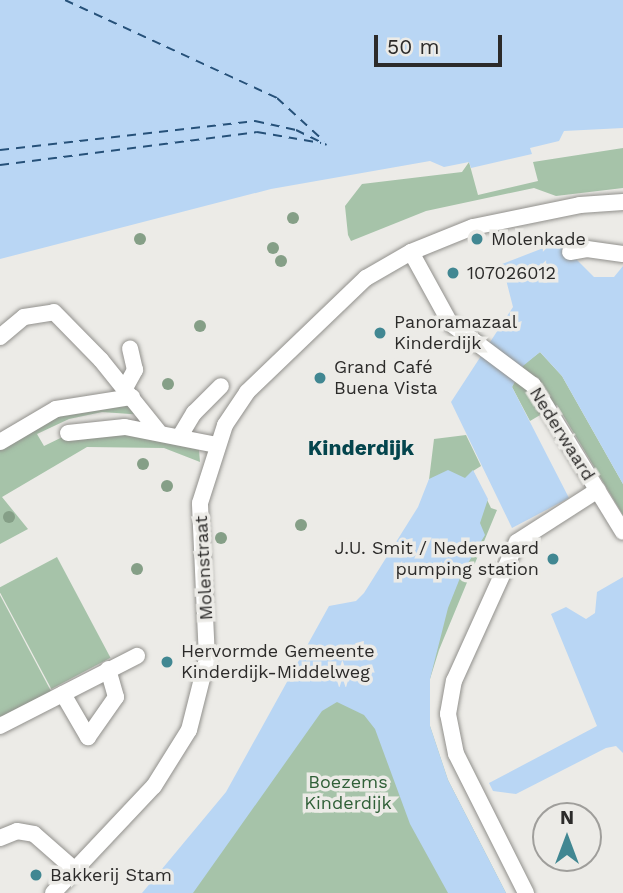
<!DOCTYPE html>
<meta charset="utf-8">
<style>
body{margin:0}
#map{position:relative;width:623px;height:893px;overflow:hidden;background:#ecebe7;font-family:"Work Sans",sans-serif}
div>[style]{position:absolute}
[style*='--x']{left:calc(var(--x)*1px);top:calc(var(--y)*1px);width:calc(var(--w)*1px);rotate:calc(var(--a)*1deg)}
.green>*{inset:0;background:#a6c3a9;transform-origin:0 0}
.water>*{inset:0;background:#b9d6f4}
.ferry>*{height:2px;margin-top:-1px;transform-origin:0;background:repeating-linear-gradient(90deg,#265179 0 9px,transparent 0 16px)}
.roads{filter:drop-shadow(0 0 2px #91908c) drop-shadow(0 0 2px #91908c)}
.minor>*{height:16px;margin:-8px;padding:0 8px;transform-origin:8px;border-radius:8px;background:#fff}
.trees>*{width:12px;height:12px;margin:-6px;border-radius:50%;background:#859f87}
.dots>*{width:19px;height:19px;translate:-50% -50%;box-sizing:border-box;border:4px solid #ecebe7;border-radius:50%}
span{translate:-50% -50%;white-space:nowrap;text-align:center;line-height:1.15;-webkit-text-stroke:7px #ecebe7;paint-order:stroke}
.poi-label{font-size:18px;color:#2c2b2a}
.left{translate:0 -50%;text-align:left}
.right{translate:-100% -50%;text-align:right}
.street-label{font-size:18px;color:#2c2b2a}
.park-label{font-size:18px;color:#306038}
.quarter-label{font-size:21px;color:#04454d;font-weight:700}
.north{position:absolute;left:532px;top:802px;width:70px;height:70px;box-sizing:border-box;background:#ecebe7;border:2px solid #9f9e9b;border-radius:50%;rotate:0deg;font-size:19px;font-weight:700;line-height:28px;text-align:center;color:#2c2b2a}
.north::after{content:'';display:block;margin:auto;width:24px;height:32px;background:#418792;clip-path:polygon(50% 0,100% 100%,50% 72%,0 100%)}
.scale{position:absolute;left:374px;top:35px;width:128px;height:32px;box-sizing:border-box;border:4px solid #2c2b2a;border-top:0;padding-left:9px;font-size:21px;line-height:24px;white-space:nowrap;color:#2c2b2a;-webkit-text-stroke:5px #ecebe7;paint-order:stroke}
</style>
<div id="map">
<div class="green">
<i style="clip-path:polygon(623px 148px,623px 188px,556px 196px,534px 188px,426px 211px,351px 241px,348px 235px,345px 206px,362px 184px,462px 172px,469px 162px,478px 195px,538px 181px,533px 162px)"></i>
<i style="clip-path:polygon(540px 352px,562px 376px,623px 484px,623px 515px,557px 405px,530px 421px,512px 387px,523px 365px)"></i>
<i style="clip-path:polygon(92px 406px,137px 406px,144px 415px,102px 412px,69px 419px,37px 434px,44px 446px,79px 429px,117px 432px,199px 450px,200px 462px,164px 448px,87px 447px,2px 497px,28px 529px,0 544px,0 436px,35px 416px)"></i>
<i style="clip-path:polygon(466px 435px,481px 466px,473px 471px,491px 508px,497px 510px,439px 650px,430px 679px,430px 726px,448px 780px,506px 893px,148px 893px,219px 813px,432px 495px,428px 488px,434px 439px)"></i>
<i style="left:57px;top:557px;width:114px;height:67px;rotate:62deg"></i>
<i style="clip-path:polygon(0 595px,52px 693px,9px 717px,0 716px)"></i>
</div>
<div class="water">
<i style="clip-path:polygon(0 0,623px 0,623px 128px,564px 131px,559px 141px,530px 148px,532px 154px,471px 168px,469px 162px,444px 167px,430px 161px,271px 189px,0 259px)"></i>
<i style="clip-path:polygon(559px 242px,594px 277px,614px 277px,623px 266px,623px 484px,562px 376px,540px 352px,523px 366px,512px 387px,569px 498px,512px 528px,451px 402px,513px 307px,502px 264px)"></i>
<i style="clip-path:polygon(448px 470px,465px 478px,473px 470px,488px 499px,480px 523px,485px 535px,462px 573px,448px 608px,430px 679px,430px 726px,448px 780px,506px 893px,448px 893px,410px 824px,375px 729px,364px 715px,337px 702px,322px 711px,193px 893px,142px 893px,226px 792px,329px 606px,356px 601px,364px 593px,418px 507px,429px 479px)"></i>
<i style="clip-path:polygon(623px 577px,623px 753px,616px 746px,606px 748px,516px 794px,493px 791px,489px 783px,597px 726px,551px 614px,566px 607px,586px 619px,595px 613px,597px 592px)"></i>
</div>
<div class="ferry">
<i style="--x:65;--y:0;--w:234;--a:24.8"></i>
<i style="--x:277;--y:98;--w:64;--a:42.5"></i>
<i style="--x:0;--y:150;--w:257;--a:-6.5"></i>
<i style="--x:255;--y:121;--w:42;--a:12.4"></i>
<i style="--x:296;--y:130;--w:34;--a:26"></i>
<i style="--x:0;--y:165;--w:259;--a:-7.3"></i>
<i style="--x:257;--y:132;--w:65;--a:9.8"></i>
</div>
<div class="roads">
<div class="minor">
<i style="--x:411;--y:252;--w:81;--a:61.2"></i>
<i style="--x:450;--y:323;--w:104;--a:36.8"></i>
<i style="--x:533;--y:385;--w:172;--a:58.5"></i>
<i style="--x:570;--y:252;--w:17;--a:-10"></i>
<i style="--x:587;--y:249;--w:36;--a:8"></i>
<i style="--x:0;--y:337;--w:31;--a:-40"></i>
<i style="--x:24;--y:317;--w:30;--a:-9"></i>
<i style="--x:54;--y:312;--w:67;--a:45.6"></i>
<i style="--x:101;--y:360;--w:91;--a:51.2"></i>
<i style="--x:125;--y:388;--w:21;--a:-61"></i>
<i style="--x:135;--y:370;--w:22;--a:-103"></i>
<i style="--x:68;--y:433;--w:57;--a:-6"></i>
<i style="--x:125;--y:427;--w:94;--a:11.1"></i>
<i style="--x:180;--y:436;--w:27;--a:-59"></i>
<i style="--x:194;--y:413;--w:38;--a:-45"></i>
<i style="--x:0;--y:442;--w:65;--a:-30.5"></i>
<i style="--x:56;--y:409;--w:77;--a:-9"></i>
<i style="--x:63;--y:694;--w:50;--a:59.8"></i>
<i style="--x:88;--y:737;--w:49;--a:-55"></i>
<i style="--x:116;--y:697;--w:29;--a:-106"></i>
<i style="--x:0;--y:726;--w:154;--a:-27.1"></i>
<i style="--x:0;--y:838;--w:18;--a:-22"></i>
<i style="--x:17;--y:831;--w:17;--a:10"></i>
<i style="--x:34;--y:834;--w:55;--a:41.3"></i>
<i style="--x:53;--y:893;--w:147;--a:-46.7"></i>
<i style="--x:154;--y:786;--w:66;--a:-58"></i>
<i style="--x:189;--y:730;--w:73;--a:-75.8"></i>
<i style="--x:207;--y:659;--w:156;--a:-92.6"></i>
<i style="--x:200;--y:503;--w:82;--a:-72.2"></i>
<i style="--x:225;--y:425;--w:40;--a:-56"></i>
<i style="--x:247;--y:392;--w:165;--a:-43.8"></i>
<i style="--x:366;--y:278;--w:52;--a:-30"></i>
<i style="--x:411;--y:252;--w:67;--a:-22"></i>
<i style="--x:473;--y:227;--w:109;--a:-11.6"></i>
<i style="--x:580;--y:205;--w:43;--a:-4"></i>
<i style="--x:526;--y:893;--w:156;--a:-116.7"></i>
<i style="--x:456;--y:754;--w:41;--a:-101.3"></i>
<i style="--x:448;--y:714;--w:34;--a:-80"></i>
<i style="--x:454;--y:681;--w:153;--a:-65.6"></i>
<i style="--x:517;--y:542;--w:96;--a:-32.7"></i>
</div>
</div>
<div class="trees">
<i style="left:293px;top:218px"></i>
<i style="left:140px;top:239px"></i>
<i style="left:273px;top:248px"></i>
<i style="left:281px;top:261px"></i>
<i style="left:200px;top:326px"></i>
<i style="left:168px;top:384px"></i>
<i style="left:143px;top:464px"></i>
<i style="left:167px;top:486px"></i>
<i style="left:9px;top:517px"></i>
<i style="left:301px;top:525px"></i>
<i style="left:221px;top:538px"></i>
<i style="left:137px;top:569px"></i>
</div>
<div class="dots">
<i style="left:477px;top:239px;background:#418792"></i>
<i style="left:453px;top:273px;background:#418792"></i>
<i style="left:380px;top:333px;background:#418792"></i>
<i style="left:320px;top:378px;background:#418792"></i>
<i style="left:553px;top:559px;background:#418792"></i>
<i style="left:167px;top:662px;background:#418792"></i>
<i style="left:36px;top:875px;background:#418792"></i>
</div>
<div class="poi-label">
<span class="left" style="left:491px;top:239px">Molenkade</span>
<span class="left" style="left:467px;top:273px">107026012</span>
<span class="left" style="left:394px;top:333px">Panoramazaal<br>Kinderdijk</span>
<span class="left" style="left:334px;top:378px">Grand Café<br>Buena Vista</span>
<span class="right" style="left:539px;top:559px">J.U. Smit / Nederwaard<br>pumping station</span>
<span class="left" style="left:181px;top:662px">Hervormde Gemeente<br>Kinderdijk-Middelweg</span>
<span class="left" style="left:50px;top:875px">Bakkerij Stam</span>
</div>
<div class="street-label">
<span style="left:562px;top:434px;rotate:58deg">Nederwaard</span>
<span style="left:204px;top:568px;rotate:-93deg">Molenstraat</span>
</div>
<div class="park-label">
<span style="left:348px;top:793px">Boezems<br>Kinderdijk</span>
</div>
<div class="quarter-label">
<span style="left:361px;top:448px">Kinderdijk</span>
</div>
<div class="north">N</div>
<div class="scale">50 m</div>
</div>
